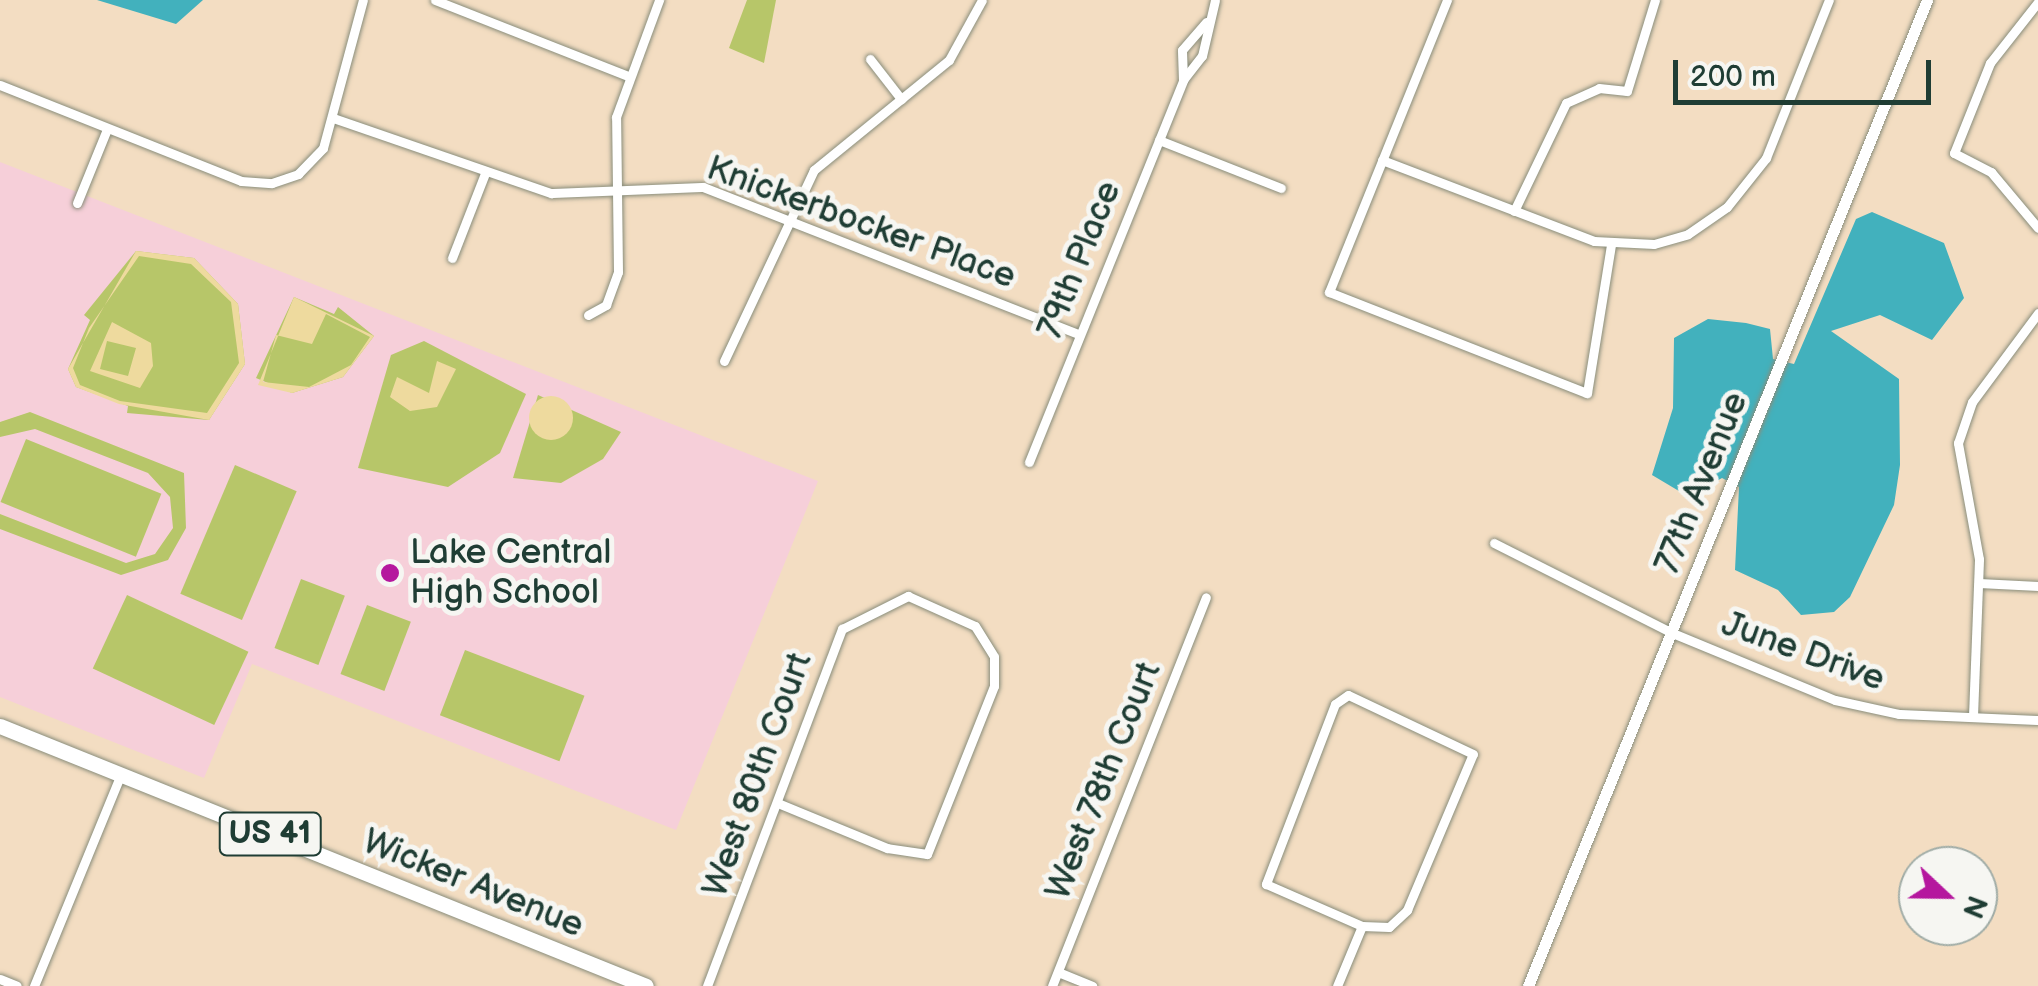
<!DOCTYPE html>
<style>
body{margin:0}
#map{position:relative;width:2038px;height:986px;overflow:hidden;background:#f3ddc2;font-family:"Balsamiq Sans",sans-serif}
div>[style]{position:absolute}
[style*='--x']{left:calc(var(--x)*1px);top:calc(var(--y)*1px);width:calc(var(--w)*1px);rotate:calc(var(--a)*1deg)}
.built>*{inset:0;background:#f6cfd9}
.green>*{inset:0;background:#b7c669;transform-origin:0 0}
.sand>*{inset:0;background:#eeda9e}
.round{border-radius:50%}
.water>*{inset:0;background:#42b1bd}
.roads{filter:drop-shadow(0 0 2px #898d7b) drop-shadow(0 0 2px #898d7b)}
.street>*{height:9px;margin:-4.5px;padding:0 4.5px;transform-origin:4.5px;border-radius:4.5px;background:#fff}
.secondary>*{height:11px;margin:-5.5px;padding:0 5.5px;transform-origin:5.5px;border-radius:5.5px;background:#fff}
.highway>*{height:15px;margin:-7.5px;padding:0 7.5px;transform-origin:7.5px;border-radius:7.5px;background:#fff}
.dots>*{width:28px;height:28px;translate:-50% -50%;box-sizing:border-box;border:5px solid #f6f6f2;border-radius:50%}
span{translate:-50% -50%;white-space:nowrap;text-align:center;line-height:1.15;-webkit-text-stroke:10px #f6f6f2;paint-order:stroke}
.shield-label span{padding:2px 8px;background:#f6f6f2;border:2px solid;border-radius:8px;-webkit-text-stroke-width:0}
.shield-label{font-size:32px;color:#1f3d34;font-weight:700}
.street-label{font-size:35px;color:#1f3d34}
.poi-label{font-size:35px;color:#1f3d34}
.left{translate:0 -50%;text-align:left}
.north{position:absolute;left:1898px;top:846px;width:100px;height:100px;box-sizing:border-box;background:#f6f6f2;border:2px solid #a0aca6;border-radius:50%;rotate:112deg;font-size:28px;font-weight:700;line-height:40px;text-align:center;color:#1f3d34}
.north::after{content:'';display:block;margin:auto;width:35px;height:45px;background:#b5179e;clip-path:polygon(50% 0,100% 100%,50% 72%,0 100%)}
.scale{position:absolute;left:1673px;top:60px;width:258px;height:45px;box-sizing:border-box;border:5px solid #1f3d34;border-top:0;padding-left:12px;font-size:30px;line-height:35px;white-space:nowrap;color:#1f3d34;-webkit-text-stroke:8px #f6f6f2;paint-order:stroke}
</style>
<div id="map">
<div class="built">
<i style="clip-path:polygon(0 162px,818px 481px,676px 830px,252px 664px,204px 778px,0 697px)"></i>
</div>
<div class="green">
<i style="clip-path:polygon(747px 0,776px 0,764px 63px,729px 48px)"></i>
<i style="clip-path:polygon(136px 251px,194px 258px,238px 304px,245px 364px,209px 420px,127px 413px,128px 406px,76px 387px,68px 369px,90px 320px,84px 315px)"></i>
<i style="clip-path:polygon(294px 297px,334px 314px,338px 307px,374px 336px,343px 377px,292px 393px,256px 378px)"></i>
<i style="clip-path:polygon(424px 341px,526px 394px,500px 453px,448px 487px,358px 468px,391px 355px)"></i>
<i style="clip-path:polygon(538px 395px,621px 432px,603px 459px,561px 483px,513px 478px)"></i>
<i style="clip-path:polygon(30px 412px,184px 473px,186px 528px,168px 560px,121px 575px,0 529px,0 514px,126px 563px,155px 554px,173px 528px,170px 497px,148px 473px,35px 429px,0 437px,0 422px)"></i>
<i style="left:26px;top:439px;width:146px;height:68px;rotate:22deg"></i>
<i style="left:235px;top:465px;width:67px;height:140px;rotate:23deg"></i>
<i style="left:301px;top:579px;width:47px;height:74px;rotate:21deg"></i>
<i style="left:127px;top:595px;width:134px;height:81px;rotate:25deg"></i>
<i style="left:367px;top:605px;width:47px;height:74px;rotate:21deg"></i>
<i style="left:465px;top:650px;width:128px;height:70px;rotate:21deg"></i>
</div>
<div class="sand">
<i style="clip-path:polygon(evenodd,136px 251px,194px 258px,238px 304px,245px 364px,209px 420px,119px 404px,76px 387px,68px 369px,136px 251px,139px 256px,191px 264px,231px 302px,239px 363px,207px 413px,120px 401px,80px 385px,73px 368px,89px 328px,139px 256px)"></i>
<i style="clip-path:polygon(evenodd,294px 297px,374px 336px,343px 377px,292px 393px,258px 385px,294px 297px,326px 314px,370px 337px,351px 365px,309px 387px,263px 382px,276px 335px,312px 344px,326px 314px)"></i>
<i style="clip-path:polygon(evenodd,112px 322px,151px 343px,153px 366px,140px 388px,90px 371px,112px 322px,107px 341px,136px 348px,128px 376px,100px 369px,107px 341px)"></i>
<i style="clip-path:polygon(437px 361px,456px 369px,437px 407px,410px 411px,390px 397px,397px 377px,429px 393px)"></i>
<i class="round" style="left:529px;top:396px;width:44px;height:44px"></i>
</div>
<div class="water">
<i style="clip-path:polygon(97px 0,203px 0,176px 24px)"></i>
<i style="clip-path:polygon(1872px 212px,1944px 243px,1964px 298px,1932px 340px,1880px 315px,1831px 331px,1899px 379px,1900px 465px,1894px 505px,1850px 597px,1834px 612px,1801px 615px,1778px 590px,1735px 570px,1739px 487px,1722px 478px,1689px 497px,1652px 475px,1673px 408px,1674px 338px,1708px 319px,1746px 323px,1770px 329px,1773px 359px,1794px 364px,1856px 219px)"></i>
</div>
<div class="roads">
<div class="street">
<i style="--x:435;--y:0;--w:207;--a:21.5"></i>
<i style="--x:1447;--y:0;--w:315;--a:112"></i>
<i style="--x:1329;--y:292;--w:277;--a:21.4"></i>
<i style="--x:1587;--y:393;--w:150;--a:-80.8"></i>
<i style="--x:2038;--y:2;--w:78;--a:128.2"></i>
<i style="--x:1990;--y:63;--w:97;--a:111.8"></i>
<i style="--x:1954;--y:153;--w:42;--a:27.2"></i>
<i style="--x:1991;--y:172;--w:73;--a:50"></i>
<i style="--x:870;--y:59;--w:51;--a:52.2"></i>
<i style="--x:1183;--y:80;--w:30;--a:-92"></i>
<i style="--x:1182;--y:50;--w:37;--a:-49"></i>
<i style="--x:0;--y:85;--w:259;--a:21.7"></i>
<i style="--x:241;--y:181;--w:31;--a:4"></i>
<i style="--x:272;--y:183;--w:28;--a:-19"></i>
<i style="--x:298;--y:174;--w:36;--a:-46"></i>
<i style="--x:323;--y:148;--w:153;--a:-74.9"></i>
<i style="--x:333;--y:118;--w:231;--a:19"></i>
<i style="--x:551;--y:193;--w:152;--a:-2.3"></i>
<i style="--x:703;--y:187;--w:404;--a:21.4"></i>
<i style="--x:1159;--y:140;--w:131;--a:21.5"></i>
<i style="--x:1382;--y:160;--w:227;--a:20.9"></i>
<i style="--x:1594;--y:241;--w:60;--a:2.9"></i>
<i style="--x:1654;--y:244;--w:35;--a:-16"></i>
<i style="--x:1688;--y:234;--w:47;--a:-34.7"></i>
<i style="--x:1727;--y:207;--w:63;--a:-51.5"></i>
<i style="--x:1766;--y:158;--w:170;--a:-68.3"></i>
<i style="--x:77;--y:203;--w:80;--a:-67.9"></i>
<i style="--x:1514;--y:211;--w:120;--a:-64.3"></i>
<i style="--x:1566;--y:103;--w:36;--a:-24"></i>
<i style="--x:1599;--y:88;--w:28;--a:6"></i>
<i style="--x:1627;--y:91;--w:95;--a:-72.9"></i>
<i style="--x:452;--y:258;--w:93;--a:-68.7"></i>
<i style="--x:588;--y:315;--w:21;--a:-29"></i>
<i style="--x:606;--y:305;--w:35;--a:-70"></i>
<i style="--x:618;--y:272;--w:155;--a:-90.7"></i>
<i style="--x:616;--y:117;--w:125;--a:-69.8"></i>
<i style="--x:724;--y:361;--w:211;--a:-64.8"></i>
<i style="--x:814;--y:170;--w:174;--a:-39.2"></i>
<i style="--x:949;--y:60;--w:68;--a:-61.2"></i>
<i style="--x:1029;--y:462;--w:412;--a:-68"></i>
<i style="--x:1183;--y:80;--w:31;--a:-52"></i>
<i style="--x:1202;--y:56;--w:57;--a:-76.9"></i>
<i style="--x:1494;--y:543;--w:197;--a:26.8"></i>
<i style="--x:1670;--y:632;--w:178;--a:22.4"></i>
<i style="--x:1835;--y:700;--w:66;--a:12.3"></i>
<i style="--x:1899;--y:714;--w:139;--a:2.5"></i>
<i style="--x:1979;--y:583;--w:59;--a:2.9"></i>
<i style="--x:1973;--y:716;--w:157;--a:-87.8"></i>
<i style="--x:1979;--y:559;--w:118;--a:-100.3"></i>
<i style="--x:1958;--y:443;--w:43;--a:-71.1"></i>
<i style="--x:1972;--y:402;--w:111;--a:-53.4"></i>
<i style="--x:1058;--y:972;--w:37;--a:22"></i>
<i style="--x:0;--y:979;--w:18;--a:22"></i>
<i style="--x:34;--y:986;--w:229;--a:-67.7"></i>
<i style="--x:707;--y:986;--w:382;--a:-69.3"></i>
<i style="--x:842;--y:629;--w:74;--a:-26.6"></i>
<i style="--x:908;--y:596;--w:73;--a:24.1"></i>
<i style="--x:975;--y:626;--w:36;--a:58"></i>
<i style="--x:994;--y:657;--w:29;--a:90"></i>
<i style="--x:994;--y:686;--w:181;--a:111.7"></i>
<i style="--x:927;--y:854;--w:40;--a:-171.5"></i>
<i style="--x:887;--y:848;--w:118;--a:-157.6"></i>
<i style="--x:1052;--y:986;--w:418;--a:-68.4"></i>
<i style="--x:1337;--y:986;--w:65;--a:-67.4"></i>
<i style="--x:1362;--y:926;--w:27;--a:2"></i>
<i style="--x:1389;--y:927;--w:25;--a:-43"></i>
<i style="--x:1407;--y:910;--w:169;--a:-67.1"></i>
<i style="--x:1473;--y:754;--w:138;--a:-154.7"></i>
<i style="--x:1348;--y:695;--w:16;--a:145"></i>
<i style="--x:1335;--y:704;--w:193;--a:111"></i>
<i style="--x:1266;--y:884;--w:105;--a:23.6"></i>
</div>
<div class="secondary">
<i style="--x:1528;--y:986;--w:1064;--a:-67.97"></i>
</div>
<div class="highway">
<i style="--x:0;--y:726;--w:696;--a:21.92"></i>
</div>
</div>
<div class="dots">
<i style="left:390px;top:573px;background:#b5179e"></i>
</div>
<div class="shield-label">
<span style="left:270px;top:834px">US 41</span>
</div>
<div class="street-label">
<span style="left:861px;top:223px;rotate:20deg">Knickerbocker Place</span>
<span style="left:1080px;top:260px;rotate:-68deg">79th Place</span>
<span style="left:1702px;top:483px;rotate:-68deg">77th Avenue</span>
<span style="left:1803px;top:652px;rotate:20deg">June Drive</span>
<span style="left:758px;top:775px;rotate:-70deg">West 80th Court</span>
<span style="left:1104px;top:781px;rotate:-68deg">West 78th Court</span>
<span style="left:473px;top:884px;rotate:22deg">Wicker Avenue</span>
</div>
<div class="poi-label">
<span class="left" style="left:410px;top:573px">Lake Central<br>High School</span>
</div>
<div class="north">N</div>
<div class="scale">200 m</div>
</div>
